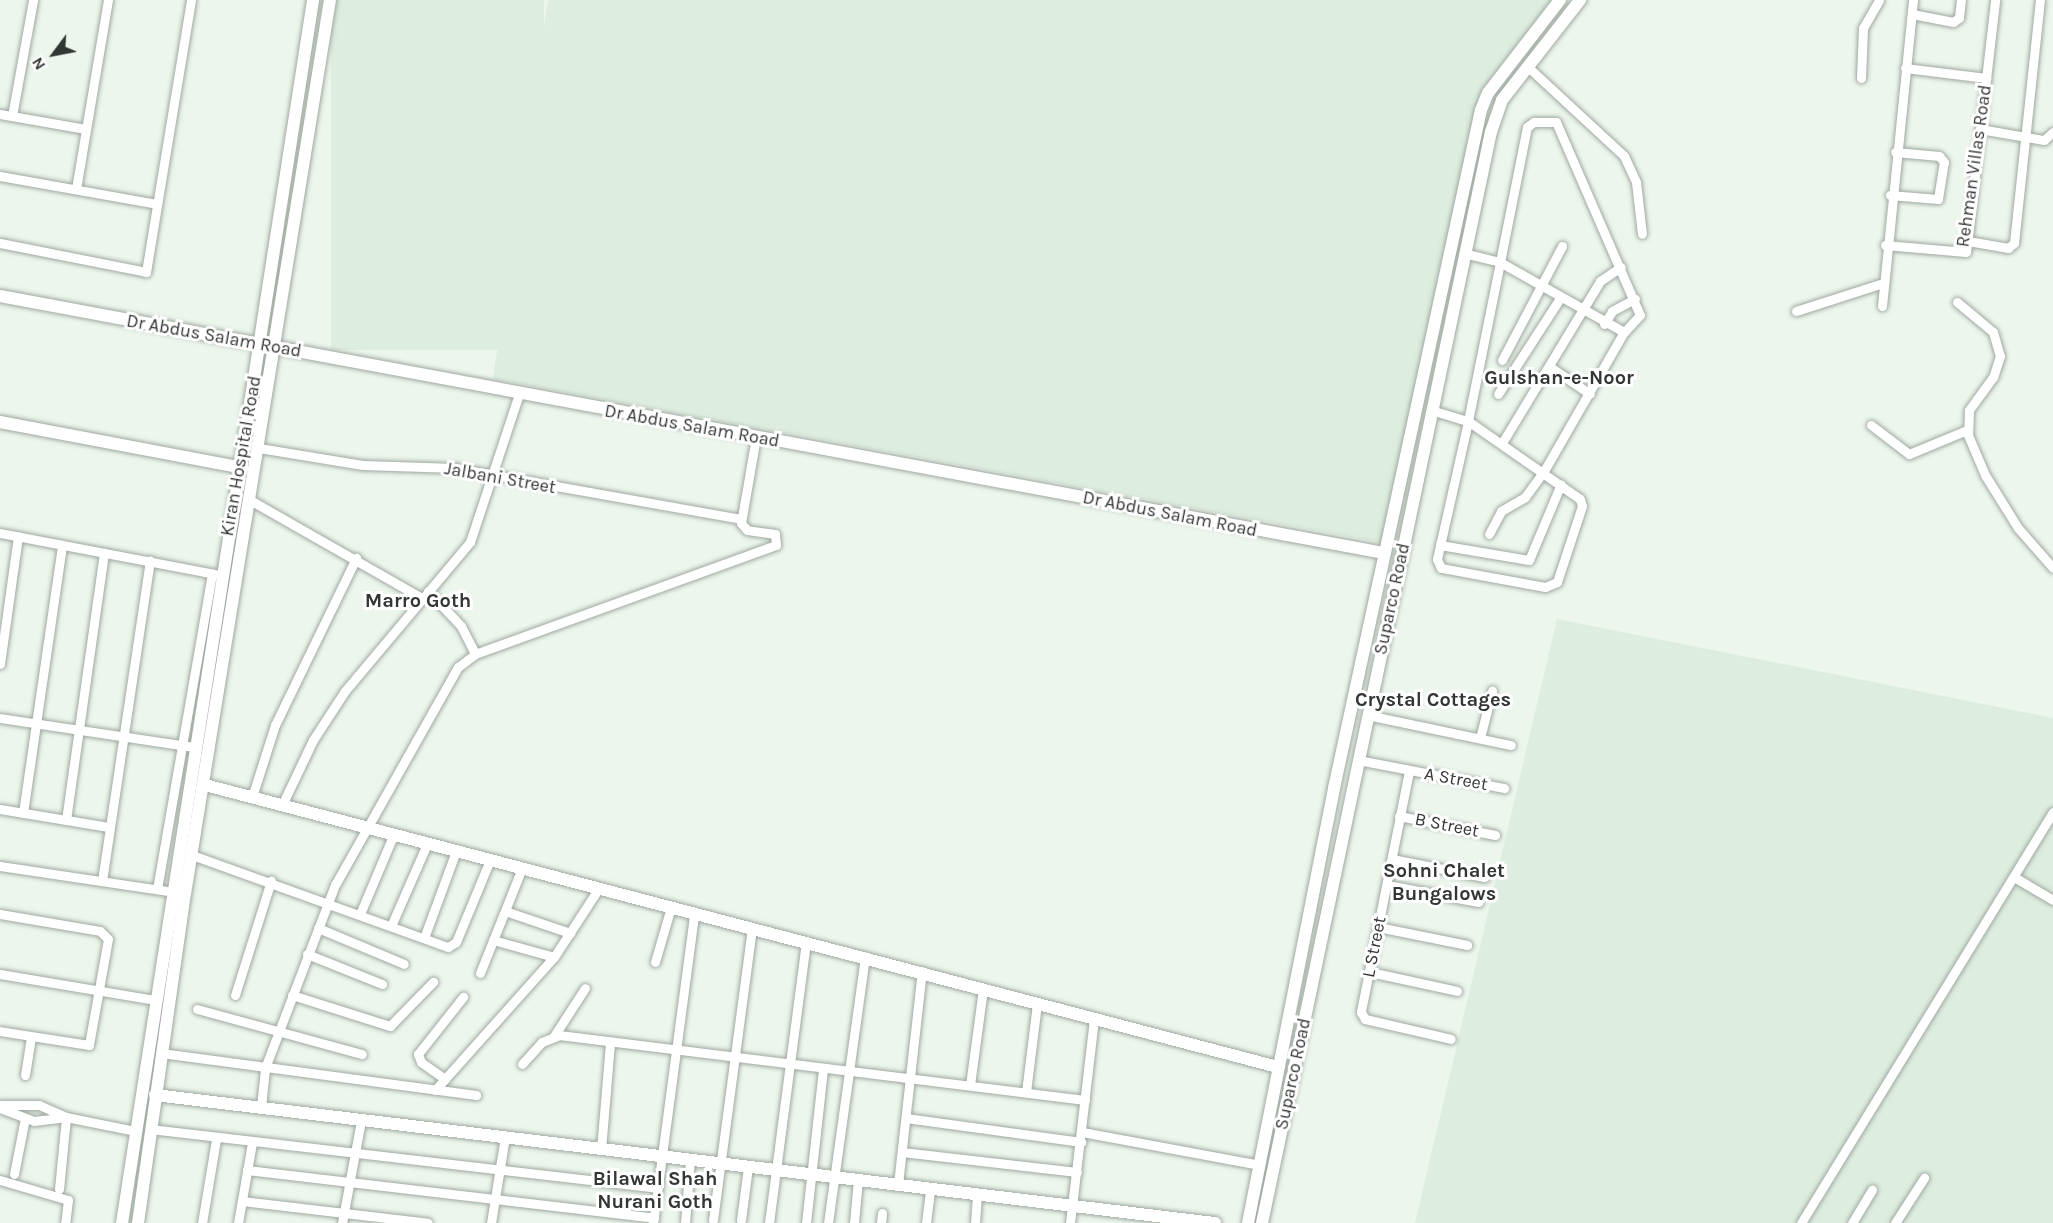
<!DOCTYPE html>
<style>
body{margin:0}
#map{position:relative;width:2053px;height:1223px;overflow:hidden;background:#ecf6ed;font-family:Karla,sans-serif}
div>[style]{position:absolute}
[style*='--x']{left:calc(var(--x)*1px);top:calc(var(--y)*1px);width:calc(var(--w)*1px);rotate:calc(var(--a)*1deg)}
.built>*{inset:0;background:#ddeddf;transform-origin:0 0}
.roads{filter:drop-shadow(0 0 2px #9fa9a0) drop-shadow(0 0 2px #9fa9a0)}
.street>*{height:9px;margin:-4.5px;padding:0 4.5px;transform-origin:4.5px;border-radius:4.5px;background:#fff}
.secondary>*{height:12px;margin:-6px;padding:0 6px;transform-origin:6px;border-radius:6px;background:#fff}
span{translate:-50% -50%;white-space:nowrap;text-align:center;line-height:1.15;-webkit-text-stroke:6px #fff;paint-order:stroke}
.street-label{font-size:18px;color:#333734}
.neighbourhood-label{font-size:20px;color:#333734;font-weight:700}
.north{position:absolute;left:24px;top:24px;width:60px;height:60px;-webkit-text-stroke:4px #fff;paint-order:stroke;rotate:238deg;font-size:16px;font-weight:700;line-height:24px;text-align:center;color:#333734}
.north::after{content:'';display:block;margin:auto;width:21px;height:27px;background:#333734;clip-path:polygon(50% 0,100% 100%,50% 72%,0 100%)}
</style>
<div id="map">
<div class="built">
<i style="left:331px;top:0;width:213px;height:350px"></i>
<i style="clip-path:polygon(548px 0,1560px 0,1487px 93px,1388px 544px,493px 379px)"></i>
<i style="clip-path:polygon(1557px 619px,2053px 718px,2053px 1223px,1415px 1223px)"></i>
</div>
<div class="roads">
<div class="street">
<i style="--x:1912;--y:14;--w:42;--a:11"></i>
<i style="--x:1953;--y:22;--w:7;--a:-34"></i>
<i style="--x:1959;--y:18;--w:18;--a:-84"></i>
<i style="--x:1528;--y:67;--w:131;--a:42.8"></i>
<i style="--x:1624;--y:156;--w:29;--a:65"></i>
<i style="--x:1636;--y:182;--w:52;--a:83.4"></i>
<i style="--x:1905;--y:68;--w:82;--a:7"></i>
<i style="--x:1861;--y:78;--w:50;--a:-87.7"></i>
<i style="--x:1863;--y:28;--w:32;--a:-60"></i>
<i style="--x:0;--y:114;--w:87;--a:9.9"></i>
<i style="--x:12;--y:116;--w:118;--a:-79.7"></i>
<i style="--x:1980;--y:129;--w:65;--a:9.8"></i>
<i style="--x:2044;--y:140;--w:12;--a:-42"></i>
<i style="--x:0;--y:176;--w:159;--a:10.1"></i>
<i style="--x:76;--y:189;--w:192;--a:-80.4"></i>
<i style="--x:1890;--y:195;--w:48;--a:4.8"></i>
<i style="--x:1938;--y:199;--w:37;--a:-81"></i>
<i style="--x:1944;--y:162;--w:8;--a:-130"></i>
<i style="--x:1939;--y:156;--w:44;--a:-174.8"></i>
<i style="--x:1968;--y:241;--w:41;--a:9.9"></i>
<i style="--x:2008;--y:248;--w:8;--a:-40"></i>
<i style="--x:2014;--y:243;--w:244;--a:-83.9"></i>
<i style="--x:0;--y:243;--w:149;--a:11.2"></i>
<i style="--x:146;--y:272;--w:276;--a:-80.6"></i>
<i style="--x:1885;--y:245;--w:81;--a:4.9"></i>
<i style="--x:1966;--y:252;--w:254;--a:-83.4"></i>
<i style="--x:1957;--y:302;--w:47;--a:39.8"></i>
<i style="--x:1993;--y:332;--w:25;--a:74"></i>
<i style="--x:2000;--y:356;--w:22;--a:108"></i>
<i style="--x:1993;--y:377;--w:41;--a:126"></i>
<i style="--x:1969;--y:410;--w:25;--a:92"></i>
<i style="--x:1968;--y:435;--w:43;--a:67"></i>
<i style="--x:1985;--y:475;--w:62;--a:58.1"></i>
<i style="--x:2018;--y:528;--w:53;--a:48.8"></i>
<i style="--x:1882;--y:306;--w:308;--a:-84.2"></i>
<i style="--x:1796;--y:311;--w:91;--a:-17.8"></i>
<i style="--x:1604;--y:324;--w:15;--a:-58"></i>
<i style="--x:1612;--y:311;--w:26;--a:-28"></i>
<i style="--x:1502;--y:360;--w:129;--a:-62.2"></i>
<i style="--x:1550;--y:367;--w:48;--a:34"></i>
<i style="--x:1498;--y:394;--w:114;--a:-57.1"></i>
<i style="--x:1431;--y:410;--w:39;--a:17"></i>
<i style="--x:1468;--y:421;--w:136;--a:34.9"></i>
<i style="--x:1580;--y:499;--w:7;--a:74"></i>
<i style="--x:1582;--y:506;--w:80;--a:108.2"></i>
<i style="--x:1557;--y:582;--w:13;--a:157"></i>
<i style="--x:1545;--y:587;--w:106;--a:-169.6"></i>
<i style="--x:1441;--y:568;--w:10;--a:-114"></i>
<i style="--x:1437;--y:559;--w:141;--a:-77.3"></i>
<i style="--x:1468;--y:421;--w:162;--a:-78.6"></i>
<i style="--x:1500;--y:262;--w:138;--a:-78.7"></i>
<i style="--x:1527;--y:127;--w:9;--a:-36"></i>
<i style="--x:1534;--y:122;--w:22;--a:0"></i>
<i style="--x:1556;--y:122;--w:210;--a:66.5"></i>
<i style="--x:1640;--y:315;--w:23;--a:133"></i>
<i style="--x:1624;--y:332;--w:142;--a:-150.6"></i>
<i style="--x:1500;--y:262;--w:37;--a:-166"></i>
<i style="--x:1871;--y:425;--w:48;--a:37.3"></i>
<i style="--x:1909;--y:454;--w:63;--a:-22.5"></i>
<i style="--x:1502;--y:443;--w:189;--a:-58.8"></i>
<i style="--x:1600;--y:281;--w:25;--a:-34"></i>
<i style="--x:259;--y:448;--w:105;--a:9.3"></i>
<i style="--x:363;--y:465;--w:92;--a:1.9"></i>
<i style="--x:455;--y:468;--w:290;--a:10.1"></i>
<i style="--x:250;--y:500;--w:198;--a:29.7"></i>
<i style="--x:0;--y:533;--w:219;--a:10.8"></i>
<i style="--x:1489;--y:534;--w:26;--a:-62"></i>
<i style="--x:1501;--y:511;--w:28;--a:-30"></i>
<i style="--x:1525;--y:497;--w:32;--a:-54"></i>
<i style="--x:1544;--y:471;--w:160;--a:-60.1"></i>
<i style="--x:1440;--y:545;--w:90;--a:9.6"></i>
<i style="--x:1529;--y:560;--w:82;--a:-67.2"></i>
<i style="--x:428;--y:591;--w:48;--a:46.7"></i>
<i style="--x:461;--y:626;--w:31;--a:63"></i>
<i style="--x:0;--y:664;--w:129;--a:-82"></i>
<i style="--x:1367;--y:715;--w:147;--a:11.8"></i>
<i style="--x:0;--y:718;--w:195;--a:8.5"></i>
<i style="--x:1480;--y:738;--w:49;--a:-75.7"></i>
<i style="--x:1358;--y:760;--w:149;--a:10.9"></i>
<i style="--x:1409;--y:771;--w:246;--a:101.3"></i>
<i style="--x:1361;--y:1012;--w:8;--a:60"></i>
<i style="--x:1365;--y:1019;--w:88;--a:13.1"></i>
<i style="--x:252;--y:797;--w:76;--a:-72.3"></i>
<i style="--x:275;--y:725;--w:186;--a:-64.1"></i>
<i style="--x:282;--y:805;--w:72;--a:-64.5"></i>
<i style="--x:313;--y:740;--w:59;--a:-56.9"></i>
<i style="--x:345;--y:691;--w:194;--a:-50"></i>
<i style="--x:470;--y:542;--w:156;--a:-71.7"></i>
<i style="--x:0;--y:809;--w:110;--a:9.4"></i>
<i style="--x:23;--y:813;--w:271;--a:-81.7"></i>
<i style="--x:1399;--y:816;--w:98;--a:11.2"></i>
<i style="--x:66;--y:820;--w:270;--a:-81.9"></i>
<i style="--x:192;--y:855;--w:272;--a:19.8"></i>
<i style="--x:448;--y:947;--w:9;--a:-32"></i>
<i style="--x:456;--y:942;--w:89;--a:-67.5"></i>
<i style="--x:1392;--y:859;--w:94;--a:11.1"></i>
<i style="--x:0;--y:866;--w:182;--a:8.5"></i>
<i style="--x:2014;--y:877;--w:45;--a:30.5"></i>
<i style="--x:102;--y:881;--w:324;--a:-81.5"></i>
<i style="--x:1387;--y:885;--w:93;--a:10.6"></i>
<i style="--x:157;--y:889;--w:320;--a:-80.1"></i>
<i style="--x:505;--y:911;--w:69;--a:18.7"></i>
<i style="--x:0;--y:914;--w:101;--a:9.6"></i>
<i style="--x:100;--y:931;--w:11;--a:45"></i>
<i style="--x:108;--y:939;--w:108;--a:100.2"></i>
<i style="--x:89;--y:1045;--w:90;--a:-171.1"></i>
<i style="--x:360;--y:914;--w:85;--a:-67.1"></i>
<i style="--x:391;--y:926;--w:90;--a:-66.3"></i>
<i style="--x:1378;--y:927;--w:91;--a:11.4"></i>
<i style="--x:318;--y:928;--w:93;--a:22.7"></i>
<i style="--x:424;--y:938;--w:93;--a:-69.8"></i>
<i style="--x:493;--y:940;--w:63;--a:15.6"></i>
<i style="--x:307;--y:954;--w:81;--a:21.8"></i>
<i style="--x:655;--y:962;--w:57;--a:-73.8"></i>
<i style="--x:1370;--y:972;--w:89;--a:12.3"></i>
<i style="--x:480;--y:973;--w:113;--a:-68.2"></i>
<i style="--x:0;--y:974;--w:158;--a:9.5"></i>
<i style="--x:235;--y:995;--w:120;--a:-72.5"></i>
<i style="--x:292;--y:995;--w:103;--a:17.6"></i>
<i style="--x:390;--y:1026;--w:62;--a:-45.7"></i>
<i style="--x:197;--y:1009;--w:171;--a:15.3"></i>
<i style="--x:554;--y:1036;--w:57;--a:-57.1"></i>
<i style="--x:161;--y:1053;--w:318;--a:7.6"></i>
<i style="--x:522;--y:1064;--w:30;--a:-48"></i>
<i style="--x:542;--y:1042;--w:18;--a:-22"></i>
<i style="--x:559;--y:1035;--w:530;--a:7.04"></i>
<i style="--x:25;--y:1075;--w:38;--a:-81"></i>
<i style="--x:445;--y:1079;--w:29;--a:-145"></i>
<i style="--x:421;--y:1062;--w:9;--a:-111"></i>
<i style="--x:418;--y:1054;--w:73;--a:-51.7"></i>
<i style="--x:970;--y:1085;--w:97;--a:-82.3"></i>
<i style="--x:435;--y:1090;--w:178;--a:-48.2"></i>
<i style="--x:554;--y:957;--w:82;--a:-56.9"></i>
<i style="--x:1026;--y:1092;--w:89;--a:-82.9"></i>
<i style="--x:0;--y:1105;--w:39;--a:0"></i>
<i style="--x:39;--y:1105;--w:30;--a:24"></i>
<i style="--x:66;--y:1117;--w:70;--a:11.5"></i>
<i style="--x:261;--y:1107;--w:39;--a:-84"></i>
<i style="--x:265;--y:1068;--w:196;--a:-69.1"></i>
<i style="--x:335;--y:885;--w:250;--a:-60.6"></i>
<i style="--x:458;--y:667;--w:21;--a:-37"></i>
<i style="--x:475;--y:654;--w:320;--a:-19.9"></i>
<i style="--x:776;--y:545;--w:11;--a:-95"></i>
<i style="--x:775;--y:534;--w:28;--a:-172"></i>
<i style="--x:747;--y:530;--w:9;--a:-131"></i>
<i style="--x:741;--y:523;--w:87;--a:-80.1"></i>
<i style="--x:0;--y:1108;--w:36;--a:21"></i>
<i style="--x:34;--y:1121;--w:32;--a:-7"></i>
<i style="--x:906;--y:1118;--w:177;--a:7.8"></i>
<i style="--x:150;--y:1129;--w:511;--a:6.62"></i>
<i style="--x:1082;--y:1132;--w:181;--a:10.5"></i>
<i style="--x:601;--y:1150;--w:108;--a:-85.2"></i>
<i style="--x:902;--y:1152;--w:176;--a:6.5"></i>
<i style="--x:247;--y:1170;--w:410;--a:6.7"></i>
<i style="--x:14;--y:1174;--w:57;--a:-78.9"></i>
<i style="--x:0;--y:1180;--w:71;--a:16.4"></i>
<i style="--x:68;--y:1200;--w:23;--a:97"></i>
<i style="--x:898;--y:1184;--w:214;--a:-83.6"></i>
<i style="--x:59;--y:1189;--w:72;--a:-84.4"></i>
<i style="--x:242;--y:1201;--w:187;--a:6.7"></i>
<i style="--x:713;--y:1220;--w:294;--a:-82.4"></i>
<i style="--x:741;--y:1220;--w:53;--a:-82.5"></i>
<i style="--x:202;--y:1223;--w:85;--a:-80.5"></i>
<i style="--x:238;--y:1223;--w:81;--a:-80.1"></i>
<i style="--x:342;--y:1223;--w:105;--a:-79.5"></i>
<i style="--x:491;--y:1223;--w:87;--a:-80.8"></i>
<i style="--x:653;--y:1223;--w:312;--a:-82.4"></i>
<i style="--x:685;--y:1223;--w:64;--a:-85.5"></i>
<i style="--x:769;--y:1223;--w:282;--a:-82.5"></i>
<i style="--x:806;--y:1223;--w:156;--a:-83.7"></i>
<i style="--x:828;--y:1223;--w:269;--a:-82.1"></i>
<i style="--x:854;--y:1223;--w:44;--a:-84.8"></i>
<i style="--x:881;--y:1223;--w:10;--a:-84"></i>
<i style="--x:926;--y:1223;--w:35;--a:-83"></i>
<i style="--x:975;--y:1223;--w:30;--a:-86"></i>
<i style="--x:1070;--y:1223;--w:205;--a:-83.3"></i>
<i style="--x:1801;--y:1223;--w:482;--a:-58.5"></i>
<i style="--x:1852;--y:1223;--w:39;--a:-59"></i>
<i style="--x:1895;--y:1223;--w:54;--a:-57.2"></i>
</div>
<div class="secondary">
<i style="--x:0;--y:296;--w:1408;--a:10.52"></i>
<i style="--x:0;--y:422;--w:247;--a:10.7"></i>
<i style="--x:205;--y:785;--w:1109;--a:14.73"></i>
<i style="--x:155;--y:1095;--w:1068;--a:6.89"></i>
<i style="--x:122;--y:1223;--w:1238;--a:-81.12"></i>
<i style="--x:138;--y:1223;--w:332;--a:-81.9"></i>
<i style="--x:185;--y:894;--w:906;--a:-80.79"></i>
<i style="--x:1248;--y:1223;--w:443;--a:-78.8"></i>
<i style="--x:1334;--y:788;--w:694;--a:-77.77"></i>
<i style="--x:1481;--y:110;--w:18;--a:-68"></i>
<i style="--x:1488;--y:93;--w:118;--a:-52.3"></i>
<i style="--x:1262;--y:1223;--w:1115;--a:-78.15"></i>
<i style="--x:1491;--y:132;--w:34;--a:-71"></i>
<i style="--x:1502;--y:100;--w:127;--a:-52"></i>
</div>
</div>
<div class="street-label">
<span style="left:1974px;top:166px;rotate:-82deg">Rehman Villas Road</span>
<span style="left:214px;top:336px;rotate:10deg">Dr Abdus Salam Road</span>
<span style="left:692px;top:426px;rotate:10deg">Dr Abdus Salam Road</span>
<span style="left:241px;top:456px;rotate:-80deg">Kiran Hospital Road</span>
<span style="left:500px;top:478px;rotate:10deg">Jalbani Street</span>
<span style="left:1170px;top:514px;rotate:11deg">Dr Abdus Salam Road</span>
<span style="left:1392px;top:599px;rotate:-78deg">Suparco Road</span>
<span style="left:1456px;top:779px;rotate:10deg">A Street</span>
<span style="left:1447px;top:825px;rotate:11deg">B Street</span>
<span style="left:1374px;top:947px;rotate:-79deg">L Street</span>
<span style="left:1293px;top:1074px;rotate:-78deg">Suparco Road</span>
</div>
<div class="neighbourhood-label">
<span style="left:1559px;top:377px">Gulshan-e-Noor</span>
<span style="left:418px;top:600px">Marro Goth</span>
<span style="left:1433px;top:699px">Crystal Cottages</span>
<span style="left:1444px;top:882px">Sohni Chalet<br>Bungalows</span>
<span style="left:655px;top:1190px">Bilawal Shah<br>Nurani Goth</span>
</div>
<div class="north">N</div>
</div>
